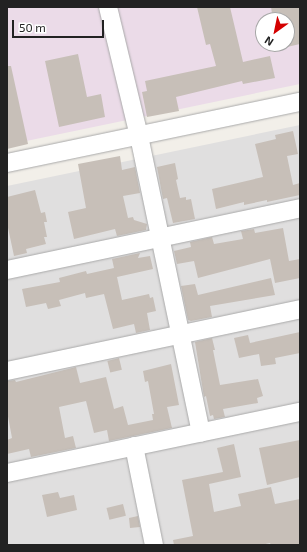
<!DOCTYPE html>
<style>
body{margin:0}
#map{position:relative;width:307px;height:552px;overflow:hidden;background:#f2efe9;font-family:"Exo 2",sans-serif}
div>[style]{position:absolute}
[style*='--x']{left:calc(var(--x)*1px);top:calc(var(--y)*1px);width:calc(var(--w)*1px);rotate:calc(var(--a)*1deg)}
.residential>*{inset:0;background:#e0dfdf}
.industrial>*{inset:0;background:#ebdbe8}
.building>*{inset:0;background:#c7bfb8;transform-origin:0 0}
.roads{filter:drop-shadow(0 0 1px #a9a9a9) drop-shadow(0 0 1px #a9a9a9)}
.minor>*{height:18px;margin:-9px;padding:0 9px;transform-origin:9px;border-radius:9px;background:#fff}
span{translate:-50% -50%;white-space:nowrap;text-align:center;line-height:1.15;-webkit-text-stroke:3px #fff;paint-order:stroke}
.frame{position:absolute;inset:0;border:8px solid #222;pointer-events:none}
.north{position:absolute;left:255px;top:12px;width:40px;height:40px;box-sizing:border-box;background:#fff;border:1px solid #a7a7a7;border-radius:50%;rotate:213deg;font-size:11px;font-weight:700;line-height:16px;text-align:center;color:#222}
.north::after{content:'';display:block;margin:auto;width:14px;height:18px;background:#d40000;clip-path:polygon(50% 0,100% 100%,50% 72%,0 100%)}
.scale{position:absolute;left:12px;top:20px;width:92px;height:18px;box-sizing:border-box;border:2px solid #222;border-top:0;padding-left:5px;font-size:12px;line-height:14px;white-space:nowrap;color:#222;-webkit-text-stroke:3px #fff;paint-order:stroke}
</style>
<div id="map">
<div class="residential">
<i style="clip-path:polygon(300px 125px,300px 545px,7px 545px,7px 186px)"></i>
</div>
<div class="industrial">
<i style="clip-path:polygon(evenodd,7px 7px,300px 7px,300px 84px,7px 145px,7px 7px,263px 20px,287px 20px,287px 44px,263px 44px,263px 20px)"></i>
</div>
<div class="building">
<i style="clip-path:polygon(197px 7px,230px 7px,243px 62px,270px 56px,275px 78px,243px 84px,242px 81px,176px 97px,179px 111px,147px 117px,142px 92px,147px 91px,145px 81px,216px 66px,210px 44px,206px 45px)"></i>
<i style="clip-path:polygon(271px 7px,300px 7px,300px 44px,287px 47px,287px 20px,273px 20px)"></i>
<i style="clip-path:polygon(78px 54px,87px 97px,101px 94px,105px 117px,59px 127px,45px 61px)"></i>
<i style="clip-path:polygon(7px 66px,11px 66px,28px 144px,7px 149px)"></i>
<i style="clip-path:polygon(293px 131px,298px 154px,287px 156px,293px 185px,300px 183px,300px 195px,267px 202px,267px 200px,244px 205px,244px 202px,216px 209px,212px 189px,263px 177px,255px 144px,276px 139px,275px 135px)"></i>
<i style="clip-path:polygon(120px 156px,122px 170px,135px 167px,140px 193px,123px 196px,128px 218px,133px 217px,134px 220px,147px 224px,146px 230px,117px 236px,115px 229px,74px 239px,68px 212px,86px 208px,78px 164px)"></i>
<i style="clip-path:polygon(175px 163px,178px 179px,176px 180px,180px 198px,186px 197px,186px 200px,191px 199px,195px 219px,173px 223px,167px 198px,163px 199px,157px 167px)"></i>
<i style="clip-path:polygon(35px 190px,41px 213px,45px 212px,47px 222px,44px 222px,47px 237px,44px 237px,46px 244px,26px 249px,27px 253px,14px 256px,7px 223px,7px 197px)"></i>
<i style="clip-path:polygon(283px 228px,289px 261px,300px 259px,300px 278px,275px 283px,270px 259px,198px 278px,194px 261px,177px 264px,174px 251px,191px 247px,190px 242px,212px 237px,214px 244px,243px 239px,241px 231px,254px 229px,255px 233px)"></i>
<i style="clip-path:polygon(140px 253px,138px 258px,150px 256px,153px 269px,117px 277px,122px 300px,149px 294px,150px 298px,153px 297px,156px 311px,147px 313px,150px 330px,136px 333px,134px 324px,113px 329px,104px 294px,86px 298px,85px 293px,59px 300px,61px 306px,48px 309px,46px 303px,26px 307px,22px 289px,60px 282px,59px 278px,86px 271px,87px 274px,114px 268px,112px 259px)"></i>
<i style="clip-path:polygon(271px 278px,275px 295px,210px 306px,212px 317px,191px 321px,188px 320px,181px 286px,195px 284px,198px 295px)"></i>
<i style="clip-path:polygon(300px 332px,300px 353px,275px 358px,276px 364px,261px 366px,259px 354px,239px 358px,234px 338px,248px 335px,250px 343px)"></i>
<i style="clip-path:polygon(212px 338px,215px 350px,213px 350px,220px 385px,258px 379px,263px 396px,257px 398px,258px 403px,223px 409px,225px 417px,214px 419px,213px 415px,210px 416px,206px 396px,204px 397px,195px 342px)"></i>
<i style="left:119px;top:358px;width:12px;height:12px;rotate:76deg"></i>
<i style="clip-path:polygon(171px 364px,179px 405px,167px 407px,172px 428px,109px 441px,107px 430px,94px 433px,86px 401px,59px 407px,65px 438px,73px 436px,76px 448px,31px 457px,29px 449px,7px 454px,7px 440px,12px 438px,7px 411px,7px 381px,15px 380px,16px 382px,76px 367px,80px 383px,106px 377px,114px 409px,123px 406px,128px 425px,153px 420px,152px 414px,154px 414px,148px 381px,145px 382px,143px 371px)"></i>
<i style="clip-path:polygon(300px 440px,300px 477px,267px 485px,259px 448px)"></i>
<i style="clip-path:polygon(234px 444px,241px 477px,209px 484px,214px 512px,241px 506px,238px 494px,271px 487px,275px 504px,300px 499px,300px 545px,271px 545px,270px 543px,261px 545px,174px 545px,173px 540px,193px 536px,182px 480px,223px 472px,217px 448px)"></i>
<i style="clip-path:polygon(58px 492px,60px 498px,74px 495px,77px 510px,47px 517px,42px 495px)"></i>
<i style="left:123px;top:504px;width:12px;height:17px;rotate:76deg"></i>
<i style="clip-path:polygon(138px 516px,140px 527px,130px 528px,129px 518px)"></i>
</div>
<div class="roads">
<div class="minor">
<i style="--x:108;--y:7;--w:133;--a:76.5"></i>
<i style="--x:139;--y:136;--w:303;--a:78.2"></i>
<i style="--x:7;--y:163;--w:299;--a:-11.8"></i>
<i style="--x:7;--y:270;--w:299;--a:-11.9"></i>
<i style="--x:7;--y:371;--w:299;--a:-11.9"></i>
<i style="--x:134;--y:446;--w:101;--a:78.6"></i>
<i style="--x:7;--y:473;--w:299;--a:-11.8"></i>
</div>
</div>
<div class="frame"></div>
<div class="north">N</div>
<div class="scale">50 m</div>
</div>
